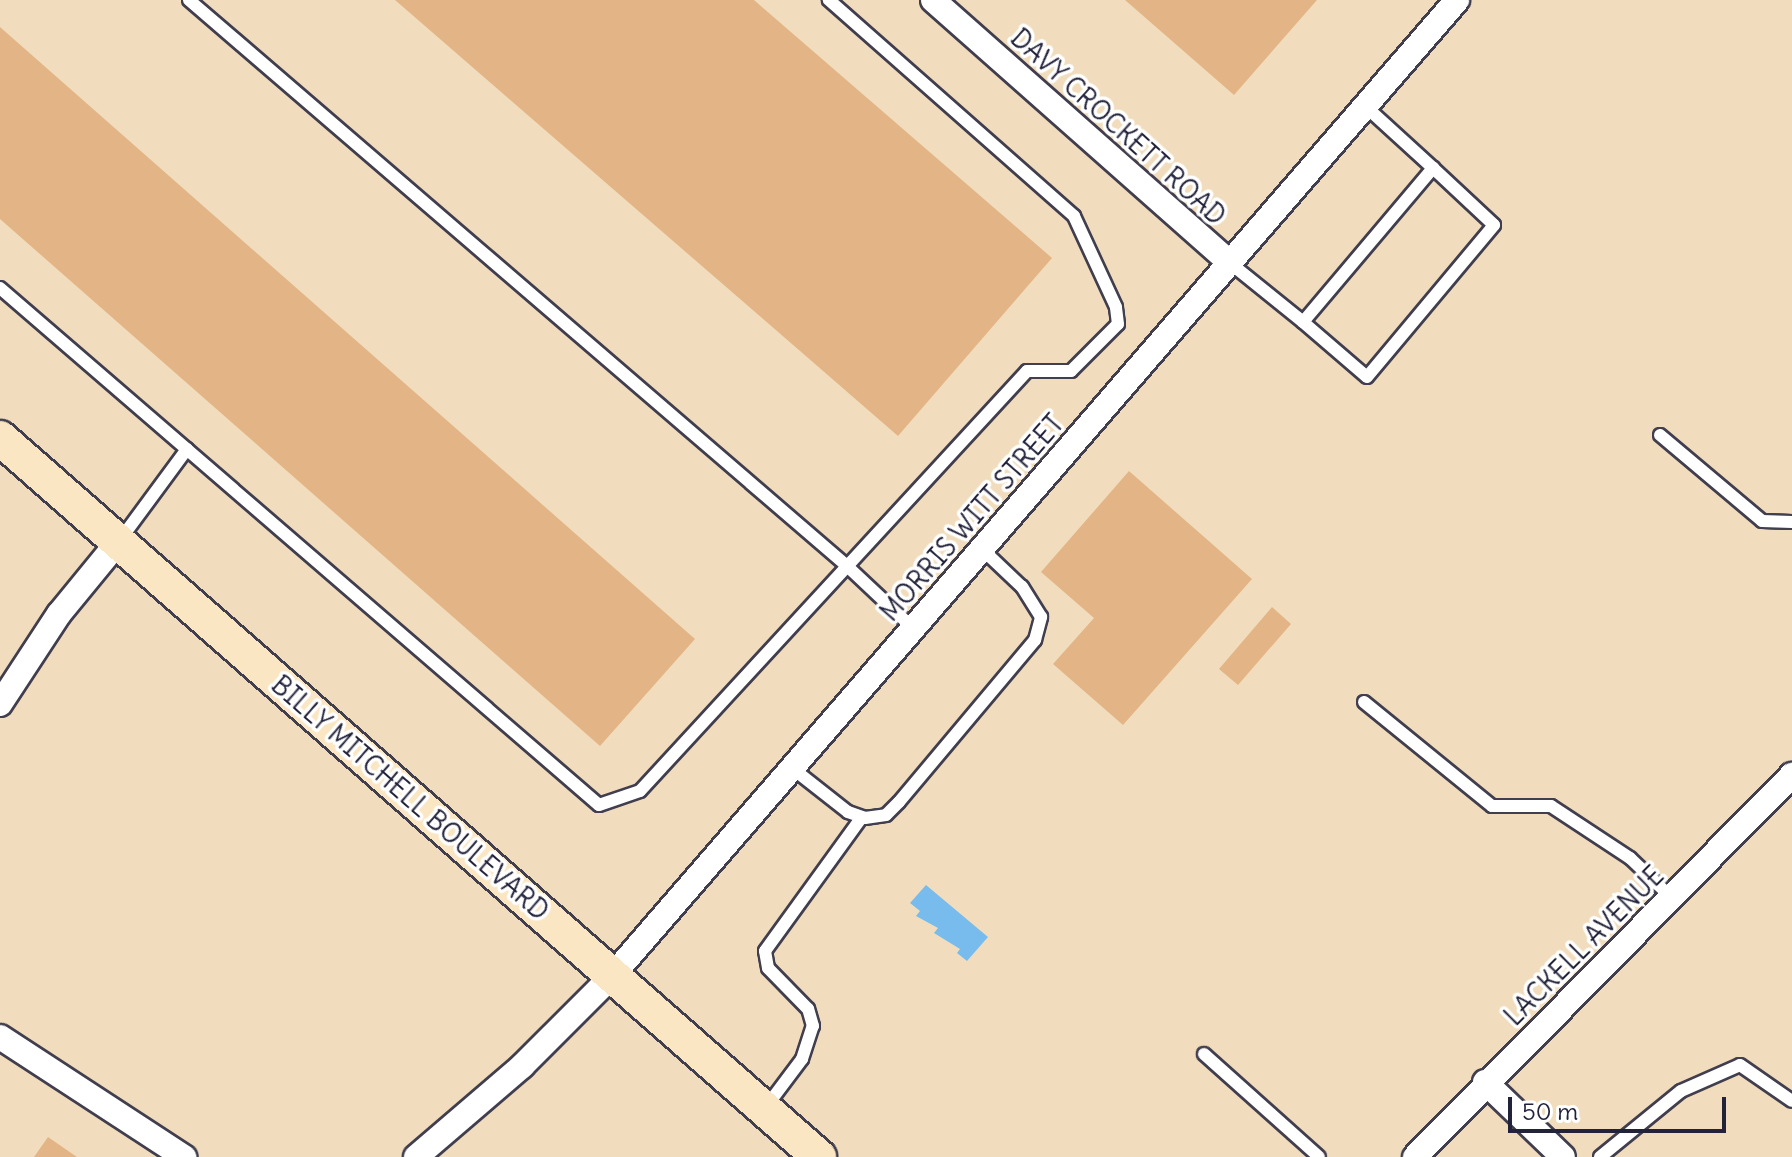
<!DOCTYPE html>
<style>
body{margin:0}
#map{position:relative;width:1792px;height:1157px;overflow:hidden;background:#f1ddbd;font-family:Delius,sans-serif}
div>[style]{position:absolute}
.water>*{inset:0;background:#77bced}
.building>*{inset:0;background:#e3b586}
.roads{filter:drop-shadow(2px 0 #413e4e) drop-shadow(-2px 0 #413e4e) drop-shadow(0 2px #413e4e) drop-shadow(0 -2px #413e4e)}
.lane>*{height:12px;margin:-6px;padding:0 6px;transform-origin:6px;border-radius:6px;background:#fff}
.street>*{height:24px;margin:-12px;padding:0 12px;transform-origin:12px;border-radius:12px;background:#fff}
.secondary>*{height:34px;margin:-17px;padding:0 17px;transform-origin:17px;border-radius:17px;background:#fbe6c4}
span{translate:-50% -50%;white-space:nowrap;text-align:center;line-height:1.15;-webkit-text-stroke:7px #fff;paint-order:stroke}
.street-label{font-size:26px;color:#22223b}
.scale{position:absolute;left:1508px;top:1097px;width:218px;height:36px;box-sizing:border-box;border:4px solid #22223b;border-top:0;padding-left:10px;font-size:24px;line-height:28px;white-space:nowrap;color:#22223b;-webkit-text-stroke:6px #fff;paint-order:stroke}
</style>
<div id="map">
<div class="water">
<div style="clip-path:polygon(926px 885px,988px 937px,967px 961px,957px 953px,960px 949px,934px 933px,938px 928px,916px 916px,920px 911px,910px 903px)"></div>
</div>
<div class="building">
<div style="clip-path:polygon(395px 0,754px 0,1052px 258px,898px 436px)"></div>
<div style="clip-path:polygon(1125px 0,1317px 0,1234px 95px)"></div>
<div style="clip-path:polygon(0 27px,695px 639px,600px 746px,0 219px)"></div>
<div style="clip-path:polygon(1129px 471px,1252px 579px,1123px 725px,1053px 664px,1094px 618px,1041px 572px)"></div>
<div style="clip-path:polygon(1272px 607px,1291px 624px,1238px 685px,1219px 669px)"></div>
<div style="clip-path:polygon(48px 1137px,77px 1157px,34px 1157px)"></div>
</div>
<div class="roads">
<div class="lane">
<div style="left:189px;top:0;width:868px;rotate:40.7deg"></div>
<div style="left:847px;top:566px;width:91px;rotate:43.2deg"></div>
<div style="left:1230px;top:263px;width:94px;rotate:38.9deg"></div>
<div style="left:1303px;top:322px;width:202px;rotate:-49.8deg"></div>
<div style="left:1433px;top:168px;width:92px;rotate:-137.6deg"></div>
<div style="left:0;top:288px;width:791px;rotate:40.8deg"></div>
<div style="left:599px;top:805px;width:43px;rotate:-18.9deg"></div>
<div style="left:640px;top:791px;width:571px;rotate:-47.34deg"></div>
<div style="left:1027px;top:371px;width:44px"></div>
<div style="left:1071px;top:371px;width:66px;rotate:-45deg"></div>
<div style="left:1118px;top:324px;width:17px;rotate:-97deg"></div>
<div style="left:1116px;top:307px;width:100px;rotate:-114.8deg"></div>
<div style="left:1074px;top:216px;width:327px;rotate:-138.6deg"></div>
<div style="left:1303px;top:322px;width:84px;rotate:40.7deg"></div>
<div style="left:1367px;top:377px;width:198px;rotate:-50.1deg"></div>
<div style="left:1494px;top:225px;width:83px;rotate:-136.9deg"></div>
<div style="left:1660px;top:435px;width:133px;rotate:40.1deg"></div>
<div style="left:1762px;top:521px;width:30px;rotate:2deg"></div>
<div style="left:120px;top:540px;width:113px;rotate:-53.6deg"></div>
<div style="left:1364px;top:702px;width:165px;rotate:39.1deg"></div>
<div style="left:1492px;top:806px;width:59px"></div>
<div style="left:1551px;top:806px;width:95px;rotate:33.4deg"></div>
<div style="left:1630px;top:858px;width:58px;rotate:43.6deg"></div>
<div style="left:792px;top:768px;width:71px;rotate:38.2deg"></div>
<div style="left:848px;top:812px;width:18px;rotate:19deg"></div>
<div style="left:865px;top:818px;width:21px;rotate:-8deg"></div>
<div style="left:886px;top:815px;width:18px;rotate:-45deg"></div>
<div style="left:899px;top:802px;width:212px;rotate:-50deg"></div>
<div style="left:1035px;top:640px;width:24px;rotate:-75deg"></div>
<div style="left:1041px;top:617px;width:36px;rotate:-122deg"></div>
<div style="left:1022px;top:587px;width:55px;rotate:-136.5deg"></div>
<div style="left:1204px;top:1054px;width:154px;rotate:41.8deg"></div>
<div style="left:766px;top:1107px;width:60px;rotate:-53.1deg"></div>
<div style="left:802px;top:1059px;width:35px;rotate:-72deg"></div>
<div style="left:813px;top:1026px;width:18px;rotate:-106deg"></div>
<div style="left:808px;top:1009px;width:57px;rotate:-134.3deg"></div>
<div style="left:768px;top:968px;width:17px;rotate:-100deg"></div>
<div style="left:765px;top:951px;width:165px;rotate:-54.1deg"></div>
<div style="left:1600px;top:1157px;width:104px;rotate:-39.2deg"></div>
<div style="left:1681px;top:1091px;width:64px;rotate:-23.8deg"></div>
<div style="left:1740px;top:1065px;width:63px;rotate:34.7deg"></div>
</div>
<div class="street">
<div style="left:933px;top:0;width:397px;rotate:41.5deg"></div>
<div style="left:0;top:704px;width:108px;rotate:-56.8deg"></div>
<div style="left:59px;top:614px;width:93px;rotate:-50.7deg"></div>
<div style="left:0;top:1037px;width:220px;rotate:33.1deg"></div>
<div style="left:1485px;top:1082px;width:108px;rotate:43.9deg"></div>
<div style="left:416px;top:1157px;width:140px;rotate:-40.6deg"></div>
<div style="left:522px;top:1066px;width:127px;rotate:-45deg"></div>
<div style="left:612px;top:976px;width:1291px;rotate:-49.11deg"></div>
<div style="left:1415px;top:1157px;width:537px;rotate:-45.38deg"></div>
</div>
<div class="secondary">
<div style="left:0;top:438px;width:1090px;rotate:41.28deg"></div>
</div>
</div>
<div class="street-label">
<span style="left:1118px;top:127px;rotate:42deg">DAVY CROCKETT ROAD</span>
<span style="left:972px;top:518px;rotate:-49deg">MORRIS WITT STREET</span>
<span style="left:410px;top:798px;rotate:41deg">BILLY MITCHELL BOULEVARD</span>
<span style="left:1584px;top:946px;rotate:-45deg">LACKELL AVENUE</span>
</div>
<div class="scale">50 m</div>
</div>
